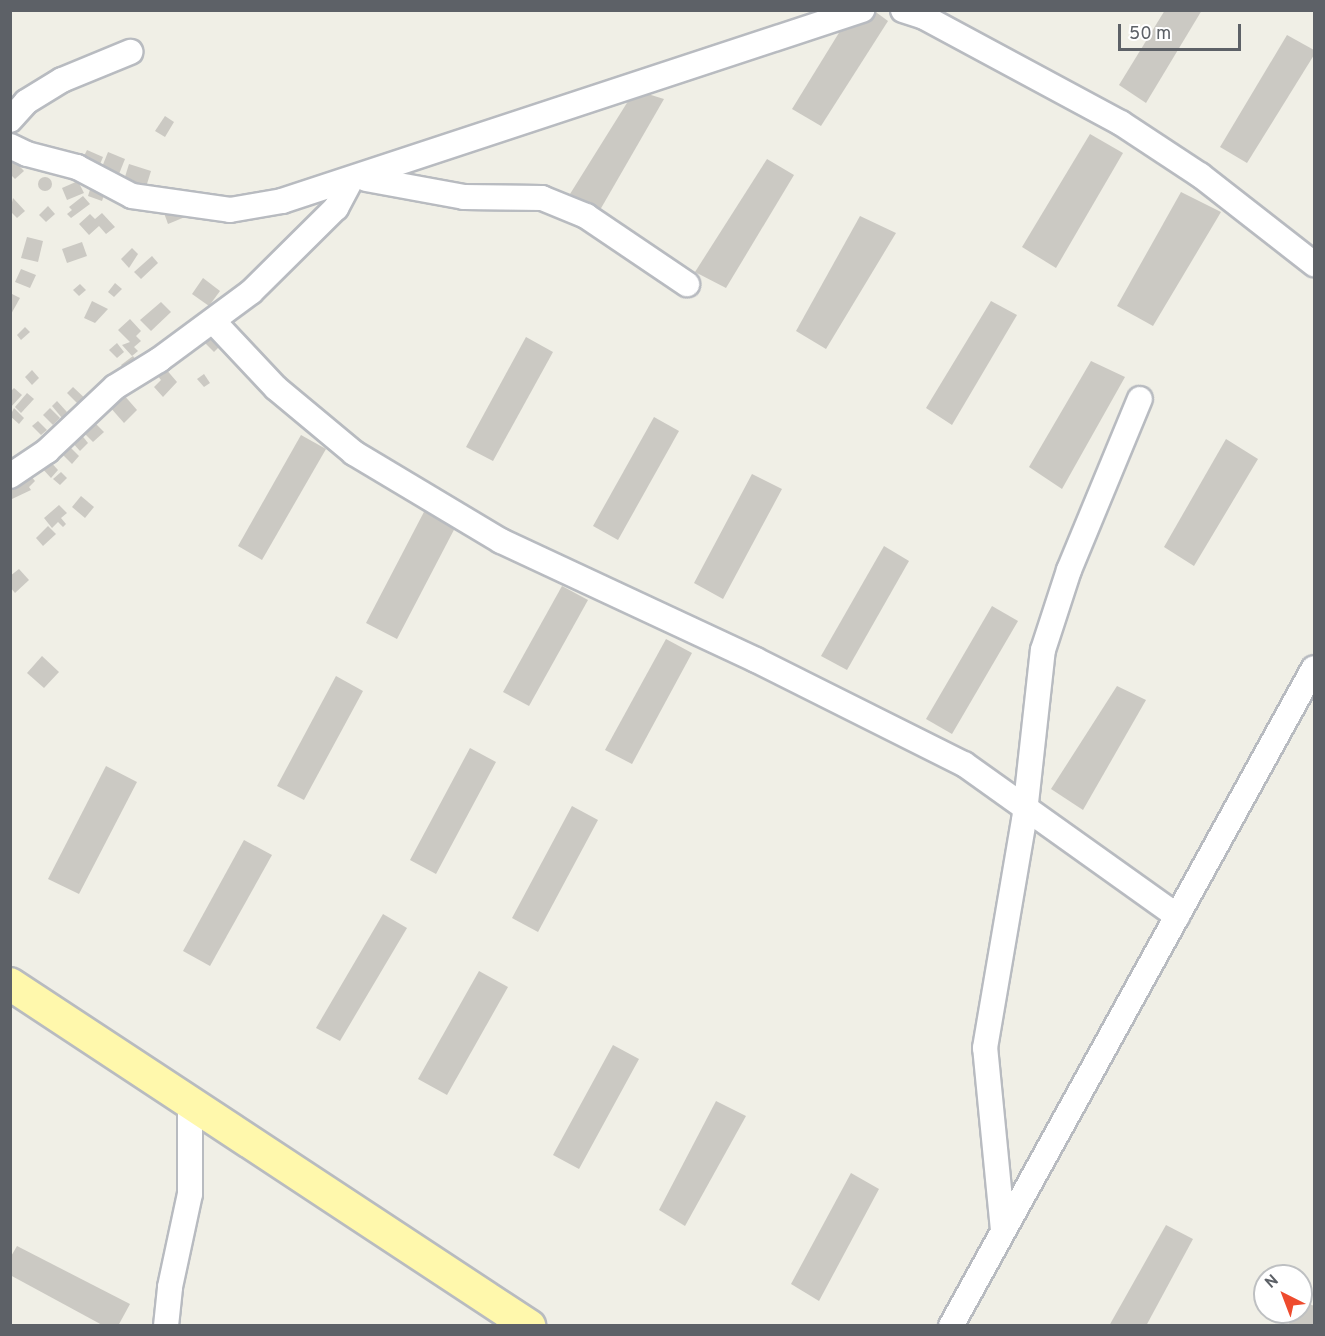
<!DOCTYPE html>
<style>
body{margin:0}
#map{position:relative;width:1325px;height:1336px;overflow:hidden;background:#f0efe6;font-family:Overpass,sans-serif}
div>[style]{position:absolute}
.building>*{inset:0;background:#cbc9c3}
.round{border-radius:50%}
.roads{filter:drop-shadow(2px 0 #b8bbc0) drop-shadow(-2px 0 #b8bbc0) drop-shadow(0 2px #b8bbc0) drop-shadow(0 -2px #b8bbc0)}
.minor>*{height:24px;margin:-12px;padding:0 12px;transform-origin:12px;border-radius:12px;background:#fff}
.major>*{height:32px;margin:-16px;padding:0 16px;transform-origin:16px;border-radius:16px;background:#fff8ac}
span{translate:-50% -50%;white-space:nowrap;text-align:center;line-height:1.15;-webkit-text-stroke:4.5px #fff;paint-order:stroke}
.frame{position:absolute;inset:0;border:12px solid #5d6167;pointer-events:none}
.north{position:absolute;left:1253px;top:1264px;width:60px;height:60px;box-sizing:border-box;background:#fff;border:2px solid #bec0c2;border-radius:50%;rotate:318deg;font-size:16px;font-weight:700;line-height:24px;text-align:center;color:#5d6167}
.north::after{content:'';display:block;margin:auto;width:21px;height:27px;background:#ee4b2e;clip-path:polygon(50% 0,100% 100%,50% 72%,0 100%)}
.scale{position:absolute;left:1118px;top:24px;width:123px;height:27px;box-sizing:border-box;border:3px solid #5d6167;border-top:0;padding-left:8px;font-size:18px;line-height:21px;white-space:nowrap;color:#5d6167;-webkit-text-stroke:4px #fff;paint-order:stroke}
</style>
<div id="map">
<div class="building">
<div style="clip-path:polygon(853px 10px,873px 10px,888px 21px,821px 126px,792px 109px)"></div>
<div style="clip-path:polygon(1165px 10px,1202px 10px,1146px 103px,1119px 85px)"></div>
<div style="clip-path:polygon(1287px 35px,1314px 50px,1314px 55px,1247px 163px,1220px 147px)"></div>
<div style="clip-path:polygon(635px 90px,664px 99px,600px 210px,570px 194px)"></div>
<div style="clip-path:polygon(165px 116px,174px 122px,165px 137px,155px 131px)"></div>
<div style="clip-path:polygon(1090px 134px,1123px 153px,1056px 268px,1022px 247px)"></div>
<div style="clip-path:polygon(87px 150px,103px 157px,98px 169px,81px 162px)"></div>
<div style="clip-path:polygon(108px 152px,125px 159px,119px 174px,102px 167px)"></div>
<div style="clip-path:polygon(10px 156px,24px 171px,15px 179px,10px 174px)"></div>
<div style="clip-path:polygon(767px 159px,794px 175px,726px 288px,695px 272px)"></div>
<div style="clip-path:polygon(129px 164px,151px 171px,146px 187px,124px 180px)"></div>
<div class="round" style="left:38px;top:177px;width:14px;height:14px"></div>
<div style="clip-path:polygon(78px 181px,84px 193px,67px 200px,62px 188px)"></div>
<div style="clip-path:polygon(92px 183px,107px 187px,102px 201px,88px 196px)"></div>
<div style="clip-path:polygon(1181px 192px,1221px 212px,1153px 326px,1117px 306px)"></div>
<div style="clip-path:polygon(83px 196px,90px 204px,71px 218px,67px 214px,72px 210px,69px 207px)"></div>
<div style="clip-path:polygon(13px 198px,25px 211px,17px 218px,10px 211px)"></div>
<div style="clip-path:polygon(48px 206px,55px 214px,46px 222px,39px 215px)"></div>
<div style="clip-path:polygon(181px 207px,185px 217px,168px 224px,164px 213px)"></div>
<div style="clip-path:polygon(102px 213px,115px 227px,106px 234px,99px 226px,89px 235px,79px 224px,90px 214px,95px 219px)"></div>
<div style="clip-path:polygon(860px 216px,896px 233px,826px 349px,796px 331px)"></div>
<div style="clip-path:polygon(27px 237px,43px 241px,38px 262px,21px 258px)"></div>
<div style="clip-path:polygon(82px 242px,87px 256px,67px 263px,62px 249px)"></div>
<div style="clip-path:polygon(132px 248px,138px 254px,129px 268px,121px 259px)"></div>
<div style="clip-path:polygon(152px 256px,158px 263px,141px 279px,134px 272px)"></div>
<div style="clip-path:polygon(21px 269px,36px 275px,30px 288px,15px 282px)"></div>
<div style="clip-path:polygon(203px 278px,220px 291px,209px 306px,192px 294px)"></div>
<div style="clip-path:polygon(115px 283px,122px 289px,114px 297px,108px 292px)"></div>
<div style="clip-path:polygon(80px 284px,86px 290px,79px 296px,73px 290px)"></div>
<div style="clip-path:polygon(10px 293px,20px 298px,10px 316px)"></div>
<div style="clip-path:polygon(92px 301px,108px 309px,95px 323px,84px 318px)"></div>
<div style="clip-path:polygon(991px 301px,1017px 315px,952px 425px,926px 408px)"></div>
<div style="clip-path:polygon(161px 302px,171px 312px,151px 331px,140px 320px)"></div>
<div style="clip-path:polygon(130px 319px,141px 331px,136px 336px,141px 341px,134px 347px,138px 351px,132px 356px,122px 345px,130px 342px,118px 330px)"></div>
<div style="clip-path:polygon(25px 327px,30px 332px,21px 340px,17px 335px)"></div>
<div style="clip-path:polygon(213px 335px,222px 344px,214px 352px,205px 343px)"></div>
<div style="clip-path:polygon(526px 337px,553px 352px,493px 461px,466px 447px)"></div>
<div style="clip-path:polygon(117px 343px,124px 352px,117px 358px,109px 350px)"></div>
<div style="clip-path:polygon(133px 356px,140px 365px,129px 375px,121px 365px)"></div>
<div style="clip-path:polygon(1091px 361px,1125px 377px,1062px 489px,1029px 467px)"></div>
<div style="clip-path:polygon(165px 368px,177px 382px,163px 397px,154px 387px,161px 380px,157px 375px)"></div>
<div style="clip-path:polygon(32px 370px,39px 378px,32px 385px,25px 377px)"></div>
<div style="clip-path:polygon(204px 374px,210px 383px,204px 387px,197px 379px)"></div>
<div style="clip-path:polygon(73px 387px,90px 403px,84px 410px,67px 393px)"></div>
<div style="clip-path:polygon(14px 388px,22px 395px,10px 408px,10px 392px)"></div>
<div style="clip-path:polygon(27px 393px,34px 399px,21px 413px,15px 407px)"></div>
<div style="clip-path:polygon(123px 394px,137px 410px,124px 423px,109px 406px)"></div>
<div style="clip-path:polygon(57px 401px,67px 412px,62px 418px,52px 406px)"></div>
<div style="clip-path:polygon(14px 408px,24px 418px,19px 424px,10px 416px)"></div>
<div style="clip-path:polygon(50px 408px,60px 418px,53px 425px,43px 415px)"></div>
<div style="clip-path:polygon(654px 417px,679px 431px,618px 540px,593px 526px)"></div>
<div style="clip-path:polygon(38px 421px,47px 430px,41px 435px,32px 426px)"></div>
<div style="clip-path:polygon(94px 422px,104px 432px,93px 442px,83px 432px)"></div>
<div style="clip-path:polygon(80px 433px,88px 443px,80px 451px,71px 441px)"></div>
<div style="clip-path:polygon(301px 435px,326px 449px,262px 560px,238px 546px)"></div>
<div style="clip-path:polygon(1226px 439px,1258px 459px,1194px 566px,1164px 547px)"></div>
<div style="clip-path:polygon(66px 443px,79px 456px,72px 464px,58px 450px)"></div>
<div style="clip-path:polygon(48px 459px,58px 470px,51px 478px,40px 466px)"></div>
<div style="clip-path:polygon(61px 472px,67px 478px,60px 485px,53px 479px)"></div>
<div style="clip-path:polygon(29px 474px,35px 481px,29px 487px,31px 490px,12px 499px,10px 488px)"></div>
<div style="clip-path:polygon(752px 474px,782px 489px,723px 599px,694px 583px)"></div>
<div style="clip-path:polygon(81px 496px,94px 507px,85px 518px,72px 507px)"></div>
<div style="clip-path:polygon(59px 505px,67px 513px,61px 518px,66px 524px,63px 527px,58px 522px,52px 528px,44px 518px)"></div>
<div style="clip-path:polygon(426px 508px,457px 524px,397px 639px,366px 623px)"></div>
<div style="clip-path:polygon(48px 526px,56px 534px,43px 546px,36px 538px)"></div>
<div style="clip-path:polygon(884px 546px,909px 561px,847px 670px,821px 656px)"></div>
<div style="clip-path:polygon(19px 569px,29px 580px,15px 593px,10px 587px,10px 576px)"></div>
<div style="clip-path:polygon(562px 586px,588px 600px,529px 706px,503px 692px)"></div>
<div style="clip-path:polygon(992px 606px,1018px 621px,952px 734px,926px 719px)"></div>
<div style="clip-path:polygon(666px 639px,692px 653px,632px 764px,605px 750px)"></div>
<div style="clip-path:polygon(42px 656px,59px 672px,44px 688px,27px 673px)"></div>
<div style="clip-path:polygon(336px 676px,363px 691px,304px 800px,277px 786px)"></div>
<div style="clip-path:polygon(1117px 686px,1146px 700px,1083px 810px,1051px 789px)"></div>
<div style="clip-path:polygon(470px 748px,496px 762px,436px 874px,410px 860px)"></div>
<div style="clip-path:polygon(106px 766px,137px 782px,79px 894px,48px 879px)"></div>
<div style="clip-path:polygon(572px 806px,598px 820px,538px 932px,512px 918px)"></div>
<div style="clip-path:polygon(244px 840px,272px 855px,210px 966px,183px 951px)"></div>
<div style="clip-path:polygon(383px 914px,407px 928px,340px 1041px,316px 1028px)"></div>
<div style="clip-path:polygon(479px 971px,508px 987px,447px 1095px,418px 1079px)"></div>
<div style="clip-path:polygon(613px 1045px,639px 1059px,579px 1169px,553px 1155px)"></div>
<div style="clip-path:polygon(716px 1101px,746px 1116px,685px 1226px,659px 1210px)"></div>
<div style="clip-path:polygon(851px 1173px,879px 1189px,819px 1301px,791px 1284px)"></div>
<div style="clip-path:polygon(1166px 1225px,1193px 1239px,1146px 1326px,1109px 1326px)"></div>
<div style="clip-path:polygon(17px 1246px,130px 1304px,118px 1326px,104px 1326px,10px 1275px,10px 1258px)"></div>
<div style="clip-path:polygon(1302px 1300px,1314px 1306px,1314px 1326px,1288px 1326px,1295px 1312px,1301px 1312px)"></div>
</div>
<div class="roads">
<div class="minor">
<div style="left:903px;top:10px;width:22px;rotate:18deg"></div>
<div style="left:924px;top:17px;width:224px;rotate:28.3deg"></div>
<div style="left:1121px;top:123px;width:95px;rotate:33.4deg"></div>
<div style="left:1200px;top:175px;width:145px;rotate:38deg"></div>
<div style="left:10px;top:120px;width:24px;rotate:-48deg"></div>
<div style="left:26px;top:102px;width:42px;rotate:-31.4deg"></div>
<div style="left:62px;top:80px;width:74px;rotate:-22.4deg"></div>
<div style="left:10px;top:146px;width:19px;rotate:25deg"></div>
<div style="left:27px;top:154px;width:52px;rotate:14.6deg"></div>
<div style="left:77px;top:167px;width:62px;rotate:27.8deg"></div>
<div style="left:132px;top:196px;width:99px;rotate:8.1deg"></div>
<div style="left:230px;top:210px;width:53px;rotate:-9.8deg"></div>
<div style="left:282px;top:201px;width:611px;rotate:-18.23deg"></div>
<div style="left:366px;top:179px;width:100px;rotate:10.4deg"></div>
<div style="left:464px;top:197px;width:78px;rotate:0.7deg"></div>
<div style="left:542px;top:198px;width:48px;rotate:22.2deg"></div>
<div style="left:586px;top:216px;width:122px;rotate:34deg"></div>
<div style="left:213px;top:321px;width:92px;rotate:46.8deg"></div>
<div style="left:276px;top:388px;width:102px;rotate:39.8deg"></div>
<div style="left:354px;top:453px;width:171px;rotate:30.9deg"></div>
<div style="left:501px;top:541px;width:281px;rotate:25deg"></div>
<div style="left:756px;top:660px;width:233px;rotate:26.6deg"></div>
<div style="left:964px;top:764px;width:262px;rotate:35.5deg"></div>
<div style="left:10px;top:476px;width:45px;rotate:-34deg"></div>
<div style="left:47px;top:451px;width:93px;rotate:-43.3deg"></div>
<div style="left:115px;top:387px;width:52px;rotate:-31.5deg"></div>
<div style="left:159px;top:360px;width:114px;rotate:-36.5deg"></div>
<div style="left:251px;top:292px;width:120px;rotate:-44.7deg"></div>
<div style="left:336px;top:208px;width:30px;rotate:-62deg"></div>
<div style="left:1003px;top:1230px;width:183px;rotate:-95.6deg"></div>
<div style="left:985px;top:1048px;width:230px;rotate:-80.3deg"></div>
<div style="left:1024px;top:821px;width:172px;rotate:-83.7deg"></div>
<div style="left:1043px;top:650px;width:84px;rotate:-72deg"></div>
<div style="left:1069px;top:570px;width:185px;rotate:-67.5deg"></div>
<div style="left:166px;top:1326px;width:39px;rotate:-84deg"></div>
<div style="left:170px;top:1287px;width:95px;rotate:-77.9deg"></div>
<div style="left:190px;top:1194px;width:90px;rotate:-90deg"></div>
<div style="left:951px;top:1326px;width:751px;rotate:-61.12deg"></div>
</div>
<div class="major">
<div style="left:10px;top:984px;width:622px;rotate:33.38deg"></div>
</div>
</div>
<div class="frame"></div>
<div class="north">N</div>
<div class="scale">50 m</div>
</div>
